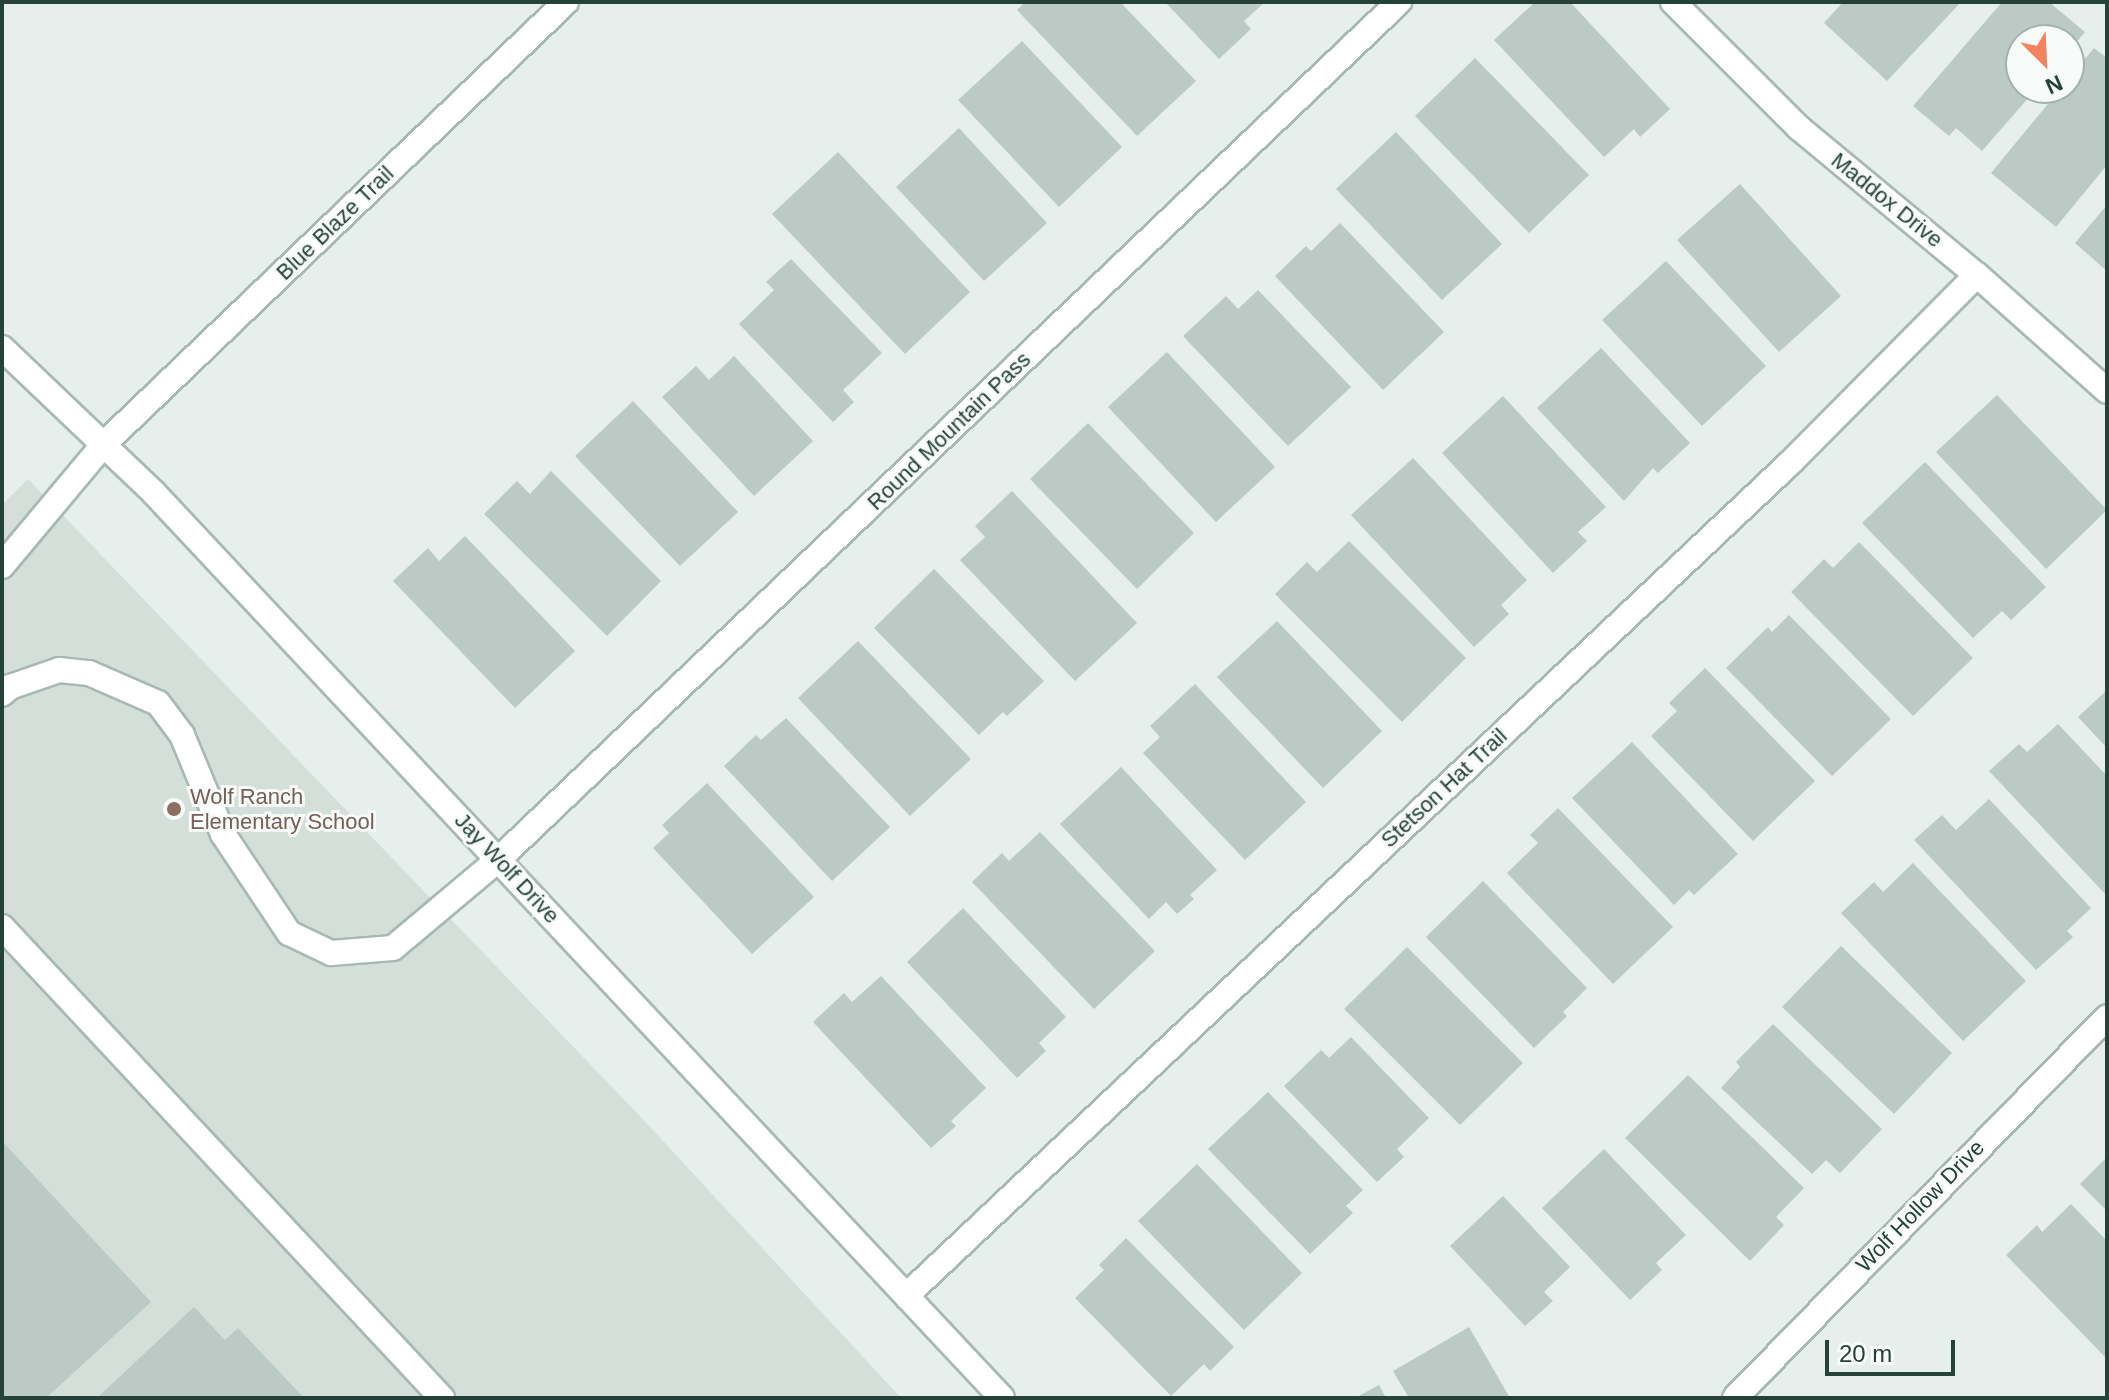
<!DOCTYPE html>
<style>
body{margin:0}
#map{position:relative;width:2109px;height:1400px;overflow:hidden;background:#e6efeb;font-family:Arial,sans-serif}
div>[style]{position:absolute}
.built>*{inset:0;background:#d4dfda}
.building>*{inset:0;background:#bbcac4}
.roads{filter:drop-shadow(2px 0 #a8b8b2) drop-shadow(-2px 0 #a8b8b2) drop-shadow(0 2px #a8b8b2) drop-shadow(0 -2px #a8b8b2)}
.service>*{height:24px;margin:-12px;padding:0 12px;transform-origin:12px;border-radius:12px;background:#fff}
.minor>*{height:24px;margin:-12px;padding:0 12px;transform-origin:12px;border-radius:12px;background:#fff}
.dots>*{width:22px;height:22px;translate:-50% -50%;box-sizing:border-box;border:4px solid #f7fbf9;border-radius:50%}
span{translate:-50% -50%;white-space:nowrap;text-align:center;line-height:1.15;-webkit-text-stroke:6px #f7fbf9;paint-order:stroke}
.street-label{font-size:22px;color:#24423a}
.education-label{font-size:22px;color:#785e54}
.left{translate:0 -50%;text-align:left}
.frame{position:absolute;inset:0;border:4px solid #24423a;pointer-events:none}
.north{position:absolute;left:2005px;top:24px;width:80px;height:80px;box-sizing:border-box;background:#f7fbf9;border:2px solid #a3b1ad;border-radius:50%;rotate:156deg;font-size:22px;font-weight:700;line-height:32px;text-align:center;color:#24423a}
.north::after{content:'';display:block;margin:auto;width:28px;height:36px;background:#f4845f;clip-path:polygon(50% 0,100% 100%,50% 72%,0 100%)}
.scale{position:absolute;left:1825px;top:1340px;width:130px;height:36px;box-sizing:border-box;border:4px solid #24423a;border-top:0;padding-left:10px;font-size:24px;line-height:28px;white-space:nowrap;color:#24423a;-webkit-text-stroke:6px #f7fbf9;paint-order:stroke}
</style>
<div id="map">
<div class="built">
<div style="clip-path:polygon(28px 479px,637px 1113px,901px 1398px,2px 1398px,2px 505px)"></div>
</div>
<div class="building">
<div style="clip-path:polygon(1025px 2px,1120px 2px,1196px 81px,1137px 136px,1017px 10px)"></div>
<div style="clip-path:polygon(1165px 2px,1265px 2px,1244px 21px,1251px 29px,1219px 59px)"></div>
<div style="clip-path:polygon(1535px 2px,1570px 2px,1670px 109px,1640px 137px,1634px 129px,1604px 157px,1494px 40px)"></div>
<div style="clip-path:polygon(1843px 2px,1961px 2px,1887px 81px,1824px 23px)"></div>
<div style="clip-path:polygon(2002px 2px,2049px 2px,2085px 32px,2069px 51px,2069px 40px,2021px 40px,2021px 88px,2037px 88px,1982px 151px,1956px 128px,1949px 136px,1913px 106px)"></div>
<div style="clip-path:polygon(1022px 41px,1122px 147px,1059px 207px,958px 100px)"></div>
<div style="clip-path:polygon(2094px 48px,2107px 58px,2107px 165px,2056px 227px,1991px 173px,2061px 88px,2069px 88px,2069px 78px)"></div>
<div style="clip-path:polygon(1475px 58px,1589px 175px,1529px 233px,1415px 116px)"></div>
<div style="clip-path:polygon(959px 128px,1047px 223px,984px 281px,896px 187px)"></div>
<div style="clip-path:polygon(1396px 132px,1502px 244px,1442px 300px,1336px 189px)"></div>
<div style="clip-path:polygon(838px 152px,970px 292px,905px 354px,772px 214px)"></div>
<div style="clip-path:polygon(1740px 184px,1841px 296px,1779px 352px,1677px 240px)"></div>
<div style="clip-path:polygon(2107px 205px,2107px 271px,2075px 243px)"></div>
<div style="clip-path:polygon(1340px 223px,1444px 332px,1383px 390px,1275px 276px,1306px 246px,1311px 251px)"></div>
<div style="clip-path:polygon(791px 259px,882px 353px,843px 390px,854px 402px,833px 422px,739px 324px,774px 290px,766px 282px)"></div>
<div style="clip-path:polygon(1666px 261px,1766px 366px,1702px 426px,1602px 320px)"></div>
<div style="clip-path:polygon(1258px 290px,1351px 387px,1288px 446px,1183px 336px,1226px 296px,1238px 309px)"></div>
<div style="clip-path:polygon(1601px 348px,1690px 443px,1658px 473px,1653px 468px,1624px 501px,1537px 408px)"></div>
<div style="clip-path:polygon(1167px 352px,1275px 467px,1216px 522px,1108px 407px)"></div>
<div style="clip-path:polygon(734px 356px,813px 441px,754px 496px,662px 397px,696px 366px,709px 380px)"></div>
<div style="clip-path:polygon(1997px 395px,2107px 510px,2046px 569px,1936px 452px)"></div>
<div style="clip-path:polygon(1503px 396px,1606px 507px,1578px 532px,1587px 541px,1553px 573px,1442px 453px)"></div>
<div style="clip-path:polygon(633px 401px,738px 512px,680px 566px,575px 456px)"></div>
<div style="clip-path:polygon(1088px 423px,1194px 533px,1137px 589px,1030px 479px)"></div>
<div style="clip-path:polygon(1413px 458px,1527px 580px,1501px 605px,1509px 614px,1474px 647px,1351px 515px)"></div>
<div style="clip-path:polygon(1925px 462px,2046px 587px,2011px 620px,2002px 611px,1973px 638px,1862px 523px)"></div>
<div style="clip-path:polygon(551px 471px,661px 581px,607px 636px,484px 514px,517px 481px,530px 494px)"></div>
<div style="clip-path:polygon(1012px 491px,1137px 623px,1075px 681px,960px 560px,985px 537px,975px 526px)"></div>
<div style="clip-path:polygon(465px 536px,575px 651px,515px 708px,393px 581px,428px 548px,439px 561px)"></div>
<div style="clip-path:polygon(1349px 541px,1466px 658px,1402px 722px,1275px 594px,1307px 562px,1317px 572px)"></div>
<div style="clip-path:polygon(1859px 542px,1973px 658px,1913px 716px,1791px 592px,1824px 559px,1833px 568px)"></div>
<div style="clip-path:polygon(934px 569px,1044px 681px,1007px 716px,1003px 712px,979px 735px,874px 628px)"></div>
<div style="clip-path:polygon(1789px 615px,1891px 719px,1832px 776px,1726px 668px,1768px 627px,1772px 632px)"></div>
<div style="clip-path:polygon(1277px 621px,1382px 731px,1323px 788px,1217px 677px)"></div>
<div style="clip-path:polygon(858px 641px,971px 759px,910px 816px,798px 698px)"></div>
<div style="clip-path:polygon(1705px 668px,1815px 781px,1753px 841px,1651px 736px,1677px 711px,1669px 703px)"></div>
<div style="clip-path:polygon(1195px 684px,1306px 802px,1245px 860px,1143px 753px,1160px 737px,1150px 726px)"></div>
<div style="clip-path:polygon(2107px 690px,2107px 748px,2078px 717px)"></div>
<div style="clip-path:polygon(786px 718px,890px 827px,832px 881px,724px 766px,756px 735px,761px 740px)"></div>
<div style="clip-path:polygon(2058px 724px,2107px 776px,2107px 896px,1989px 771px,2019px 744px,2027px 752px)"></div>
<div style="clip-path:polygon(1632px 742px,1738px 854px,1694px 895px,1689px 890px,1674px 905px,1572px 798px)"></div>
<div style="clip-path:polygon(1121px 767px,1217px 870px,1190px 895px,1194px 899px,1177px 914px,1166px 902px,1149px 919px,1060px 824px)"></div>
<div style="clip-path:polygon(707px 783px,814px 897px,752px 954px,653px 848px,669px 833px,662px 825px)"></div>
<div style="clip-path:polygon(1989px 799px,2091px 908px,2067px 931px,2073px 937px,2036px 970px,1914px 840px,1942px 815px,1956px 830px)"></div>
<div style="clip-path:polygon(1558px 808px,1673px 927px,1613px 984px,1507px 873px,1538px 843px,1530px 835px)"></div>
<div style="clip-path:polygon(1040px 832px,1155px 951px,1094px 1009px,972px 882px,1002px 853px,1009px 861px)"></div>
<div style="clip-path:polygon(1913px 863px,2026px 981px,1963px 1041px,1841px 913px,1874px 882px,1883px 892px)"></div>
<div style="clip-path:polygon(1483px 881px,1587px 988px,1563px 1012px,1567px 1016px,1534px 1048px,1426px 937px)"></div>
<div style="clip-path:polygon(963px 908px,1066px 1017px,1039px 1043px,1046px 1051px,1017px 1078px,907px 962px)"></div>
<div style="clip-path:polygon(1841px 946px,1952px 1053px,1894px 1114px,1782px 1007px)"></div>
<div style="clip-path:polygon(1407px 947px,1523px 1063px,1460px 1125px,1344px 1009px)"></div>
<div style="clip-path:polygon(881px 976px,986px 1088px,951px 1121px,956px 1126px,931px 1148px,813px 1022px,844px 993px,852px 1002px)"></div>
<div style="clip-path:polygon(1773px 1024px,1882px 1129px,1840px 1173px,1826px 1160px,1812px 1174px,1721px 1088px,1740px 1067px,1736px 1062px)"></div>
<div style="clip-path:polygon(1351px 1037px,1429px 1118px,1397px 1149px,1404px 1157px,1377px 1182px,1284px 1086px,1321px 1050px,1329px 1058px)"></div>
<div style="clip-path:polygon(1688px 1075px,1804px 1188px,1776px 1217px,1784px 1225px,1750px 1261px,1625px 1138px)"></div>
<div style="clip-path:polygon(1268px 1092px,1363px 1190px,1346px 1206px,1353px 1213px,1310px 1254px,1208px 1149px)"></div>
<div style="clip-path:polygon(2px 1141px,151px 1302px,46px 1398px,2px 1398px)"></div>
<div style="clip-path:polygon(1604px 1149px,1686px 1235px,1656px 1263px,1662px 1270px,1630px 1300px,1542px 1208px)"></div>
<div style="clip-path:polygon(2107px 1157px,2107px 1211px,2080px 1184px)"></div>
<div style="clip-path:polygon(1197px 1164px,1302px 1273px,1244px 1330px,1138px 1221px)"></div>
<div style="clip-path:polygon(1503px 1196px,1570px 1267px,1544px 1292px,1553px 1301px,1525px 1326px,1450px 1246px)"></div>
<div style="clip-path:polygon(2071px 1204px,2107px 1241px,2107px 1359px,2006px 1255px,2037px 1225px,2042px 1232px)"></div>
<div style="clip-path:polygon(1126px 1238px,1234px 1347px,1210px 1371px,1204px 1364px,1171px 1396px,1075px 1298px,1104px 1270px,1099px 1265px)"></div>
<div style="clip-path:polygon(194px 1307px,225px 1340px,238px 1328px,304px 1398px,97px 1398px)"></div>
<div style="clip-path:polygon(1469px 1327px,1510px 1398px,1409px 1398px,1393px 1371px)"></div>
<div style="clip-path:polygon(1379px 1385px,1386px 1398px,1355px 1398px)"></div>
</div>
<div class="roads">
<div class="service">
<div style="left:2px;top:566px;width:159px;rotate:-50.1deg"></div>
<div style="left:2px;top:694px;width:11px;rotate:-41deg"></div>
<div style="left:10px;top:687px;width:52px;rotate:-19.1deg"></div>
<div style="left:59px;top:670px;width:30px;rotate:6deg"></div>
<div style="left:89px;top:673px;width:75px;rotate:23.5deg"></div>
<div style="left:158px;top:703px;width:40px;rotate:53deg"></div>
<div style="left:182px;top:735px;width:107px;rotate:67.5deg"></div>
<div style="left:223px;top:834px;width:119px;rotate:56.3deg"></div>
<div style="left:289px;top:933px;width:47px;rotate:25.5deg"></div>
<div style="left:331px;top:953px;width:62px;rotate:-4.6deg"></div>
<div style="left:393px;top:948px;width:138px;rotate:-40deg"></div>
<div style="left:2px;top:927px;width:645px;rotate:46.95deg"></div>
</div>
<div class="minor">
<div style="left:1673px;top:2px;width:178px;rotate:45deg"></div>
<div style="left:1799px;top:128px;width:231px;rotate:39.6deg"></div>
<div style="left:1977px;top:275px;width:174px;rotate:41.7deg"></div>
<div style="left:2px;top:348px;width:210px;rotate:43.6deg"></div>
<div style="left:154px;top:493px;width:1240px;rotate:46.86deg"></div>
<div style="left:104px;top:444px;width:639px;rotate:-43.73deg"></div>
<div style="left:499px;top:859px;width:1243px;rotate:-43.6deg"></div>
<div style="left:906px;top:1296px;width:1215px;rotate:-43.3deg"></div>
<div style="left:1790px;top:463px;width:265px;rotate:-45.2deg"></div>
<div style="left:1735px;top:1398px;width:532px;rotate:-45.68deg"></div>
</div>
</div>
<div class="dots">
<div style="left:174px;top:809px;background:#8d6e63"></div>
</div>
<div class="street-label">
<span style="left:1887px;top:200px;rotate:39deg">Maddox Drive</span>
<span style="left:335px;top:223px;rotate:-44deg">Blue Blaze Trail</span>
<span style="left:949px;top:431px;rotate:-44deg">Round Mountain Pass</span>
<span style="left:1444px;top:788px;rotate:-43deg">Stetson Hat Trail</span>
<span style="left:507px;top:868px;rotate:47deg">Jay Wolf Drive</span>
<span style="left:1920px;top:1206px;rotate:-46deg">Wolf Hollow Drive</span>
</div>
<div class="education-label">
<span class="left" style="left:190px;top:809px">Wolf Ranch<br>Elementary School</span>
</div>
<div class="frame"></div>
<div class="north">N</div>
<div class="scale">20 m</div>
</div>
